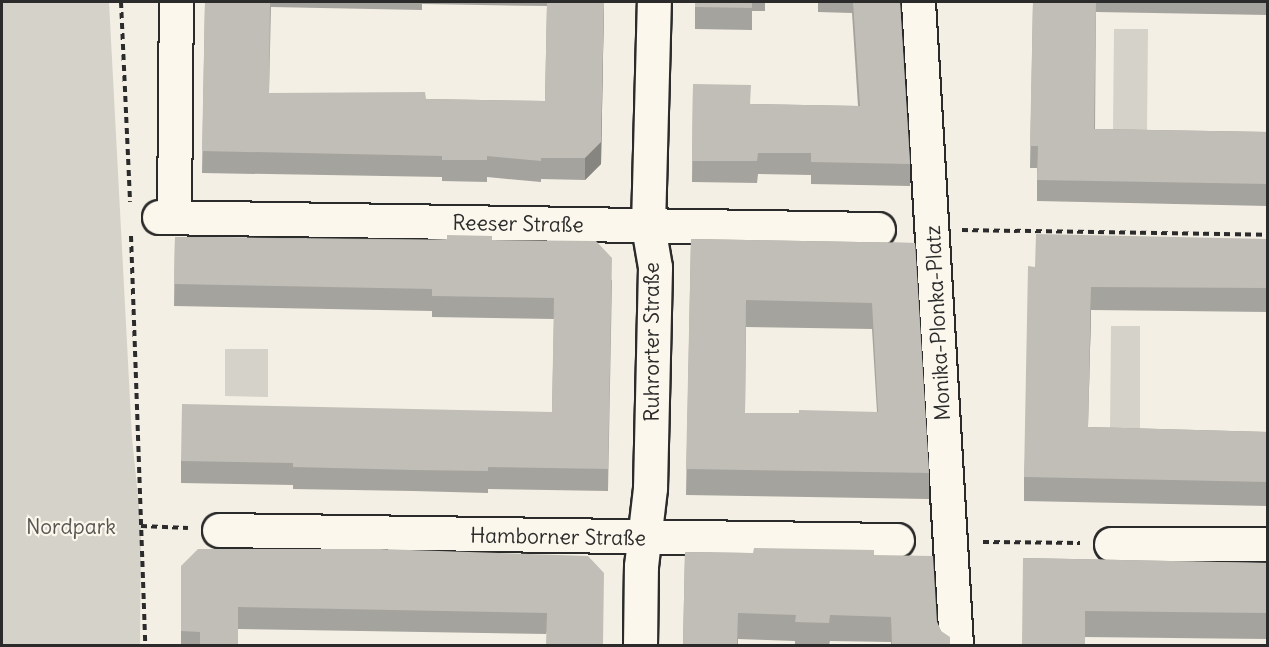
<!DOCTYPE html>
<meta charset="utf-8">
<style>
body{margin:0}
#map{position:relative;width:1269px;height:647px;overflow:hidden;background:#f3efe4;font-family:Delius,sans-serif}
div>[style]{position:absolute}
.green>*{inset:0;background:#d5d2c9}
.path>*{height:4px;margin-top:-2px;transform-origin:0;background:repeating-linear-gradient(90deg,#2b2b2b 0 6px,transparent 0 10.5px)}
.roads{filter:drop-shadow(2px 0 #2b2b2b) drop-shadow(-2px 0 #2b2b2b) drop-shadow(0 2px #2b2b2b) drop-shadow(0 -2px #2b2b2b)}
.minor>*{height:33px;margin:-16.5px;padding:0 16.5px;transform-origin:16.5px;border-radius:16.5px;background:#fbf7ec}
.tram>*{height:1.5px;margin:-0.75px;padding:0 0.75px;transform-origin:0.75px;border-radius:0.75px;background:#2b2b2b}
.wall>*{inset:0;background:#a5a39d}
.shaded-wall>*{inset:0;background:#86857f}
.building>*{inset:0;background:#c0beb6}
span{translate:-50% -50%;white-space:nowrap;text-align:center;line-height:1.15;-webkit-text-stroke:4.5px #fbf7ec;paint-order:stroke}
.street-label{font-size:21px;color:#2b2b2b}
.park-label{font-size:21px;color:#565552}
.frame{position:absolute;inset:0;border:3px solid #2b2b2b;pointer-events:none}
</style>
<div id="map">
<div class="green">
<div style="clip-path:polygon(2px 2px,109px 2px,132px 438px,141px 526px,140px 645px,2px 645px)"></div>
<div style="clip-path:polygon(1114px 29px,1148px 29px,1147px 131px,1113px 130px)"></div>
<div style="clip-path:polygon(1111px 326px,1140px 326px,1140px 433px,1110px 433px)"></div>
<div style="clip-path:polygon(225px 349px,268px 349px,268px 397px,225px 396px)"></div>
</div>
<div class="path">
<div style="left:121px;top:2px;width:200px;rotate:87.4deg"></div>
<div style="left:962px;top:230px;width:306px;rotate:0.9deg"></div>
<div style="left:131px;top:236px;width:410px;rotate:88deg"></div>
<div style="left:141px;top:526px;width:47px;rotate:2.4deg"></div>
<div style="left:983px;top:542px;width:97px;rotate:0.6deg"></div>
</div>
<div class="roads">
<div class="minor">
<div style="left:918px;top:2px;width:645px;rotate:86.62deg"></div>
<div style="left:159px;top:217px;width:719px;rotate:0.96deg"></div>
<div style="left:174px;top:217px;width:215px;rotate:-89.5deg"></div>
<div style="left:219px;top:530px;width:678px;rotate:0.85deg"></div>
<div style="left:1111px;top:544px;width:157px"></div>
<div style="left:640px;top:646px;width:80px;rotate:-89.3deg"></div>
<div style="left:641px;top:566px;width:79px;rotate:-83.4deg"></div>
<div style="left:650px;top:488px;width:221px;rotate:-88.7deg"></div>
<div style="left:655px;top:267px;width:42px;rotate:-99.7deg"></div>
<div style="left:648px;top:226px;width:224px;rotate:-88.5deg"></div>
</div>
</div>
<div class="tram">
<div style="left:2px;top:631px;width:15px;rotate:90deg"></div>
</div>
<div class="wall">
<div style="clip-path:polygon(evenodd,205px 2px,604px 2px,601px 164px,585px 180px,541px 179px,541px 182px,487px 177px,487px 182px,442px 181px,442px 177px,202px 173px,205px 2px,422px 4px,547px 6px,545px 101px,426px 99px,269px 93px,271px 7px,422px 10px,422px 4px)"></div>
<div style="clip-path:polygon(695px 2px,900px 2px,910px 164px,910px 186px,811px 184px,811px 175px,758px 174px,757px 183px,692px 182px,693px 84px,751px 104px,858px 106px,852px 13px,818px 12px,818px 3px,765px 2px,765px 11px,752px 11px,752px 30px,695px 29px)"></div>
<div style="clip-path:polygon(1033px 2px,1268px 2px,1268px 15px,1096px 12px,1095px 129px,1268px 132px,1268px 206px,1037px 201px,1037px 168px,1030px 168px)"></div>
<div style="clip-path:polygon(175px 237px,492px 240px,612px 280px,608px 491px,488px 489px,488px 493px,413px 491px,293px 489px,293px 485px,181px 483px,181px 461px,552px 412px,554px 319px,432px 317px,432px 311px,174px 306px)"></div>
<div style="clip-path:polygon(evenodd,691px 239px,915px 243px,929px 473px,929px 499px,686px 495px,691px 239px,746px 327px,872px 329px,877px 412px,799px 413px,745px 413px,746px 327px)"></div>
<div style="clip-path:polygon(1268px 239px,1268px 312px,1091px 310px,1088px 427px,1268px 432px,1268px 506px,1024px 501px,1024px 477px,1035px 267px)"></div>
<div style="clip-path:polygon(685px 552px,874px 555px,937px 622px,941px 631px,950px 645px,891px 645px,891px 642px,830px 641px,829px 645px,795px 645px,795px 641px,738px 639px,738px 645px,683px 645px)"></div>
<div style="clip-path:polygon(588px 556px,546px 634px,238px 629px,238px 645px,181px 645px,181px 566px)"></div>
<div style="clip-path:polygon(1023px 558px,1268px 563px,1268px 639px,1085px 637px)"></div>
</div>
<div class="shaded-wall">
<div style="clip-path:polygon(604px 2px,601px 164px,585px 180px,585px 158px)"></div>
<div style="clip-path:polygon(1091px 287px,1091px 310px,1088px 427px)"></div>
</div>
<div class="building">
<div style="clip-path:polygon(205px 2px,270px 2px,269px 93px,425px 92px,426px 99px,545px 101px,547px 2px,604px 2px,601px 142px,585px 158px,541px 158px,541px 161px,487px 156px,487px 160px,442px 160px,442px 156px,202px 151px)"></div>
<div style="clip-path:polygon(695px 2px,752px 2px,752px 8px,695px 7px)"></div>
<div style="clip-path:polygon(853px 2px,900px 2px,910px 164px,811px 162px,811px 153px,758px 153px,757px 161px,692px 161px,693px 84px,751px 85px,750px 104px,860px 106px)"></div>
<div style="clip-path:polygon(1033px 2px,1096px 2px,1094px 129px,1268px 132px,1268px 184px,1037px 180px,1038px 146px,1030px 146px)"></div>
<div style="clip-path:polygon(1036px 234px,1268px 239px,1268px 288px,1091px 287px,1088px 427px,1268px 432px,1268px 482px,1024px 477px,1028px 266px,1035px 267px)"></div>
<div style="clip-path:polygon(447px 235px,492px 236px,492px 240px,596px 241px,612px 258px,608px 469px,488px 467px,488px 471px,413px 470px,293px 467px,293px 463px,181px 461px,182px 404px,552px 412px,554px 298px,432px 296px,432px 289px,174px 284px,175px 237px,430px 240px,447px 239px)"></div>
<div style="clip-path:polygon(evenodd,691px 239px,915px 243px,929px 473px,686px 469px,691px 239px,746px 300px,872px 303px,878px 412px,799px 410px,799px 413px,745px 413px,746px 300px)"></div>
<div style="clip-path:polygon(754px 548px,874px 550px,874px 555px,933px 556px,937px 622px,941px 631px,950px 637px,950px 645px,892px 645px,891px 617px,830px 615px,829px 623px,795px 622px,796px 615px,738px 613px,737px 645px,683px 645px,685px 552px,753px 553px)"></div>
<div style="clip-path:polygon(198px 549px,380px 549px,588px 556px,604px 573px,603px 645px,546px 645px,547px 613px,238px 607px,238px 645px,200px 645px,200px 632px,181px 631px,181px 566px)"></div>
<div style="clip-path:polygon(1023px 558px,1268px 563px,1268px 613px,1085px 611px,1085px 645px,1022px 645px)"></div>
</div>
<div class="street-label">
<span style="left:518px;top:224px;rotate:1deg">Reeser Straße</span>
<span style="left:938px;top:323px;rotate:-93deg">Monika-Plonka-Platz</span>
<span style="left:652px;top:342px;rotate:-90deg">Ruhrorter Straße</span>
<span style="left:558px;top:537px;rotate:1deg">Hamborner Straße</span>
</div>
<div class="park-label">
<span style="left:71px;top:527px">Nordpark</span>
</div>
<div class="frame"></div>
</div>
